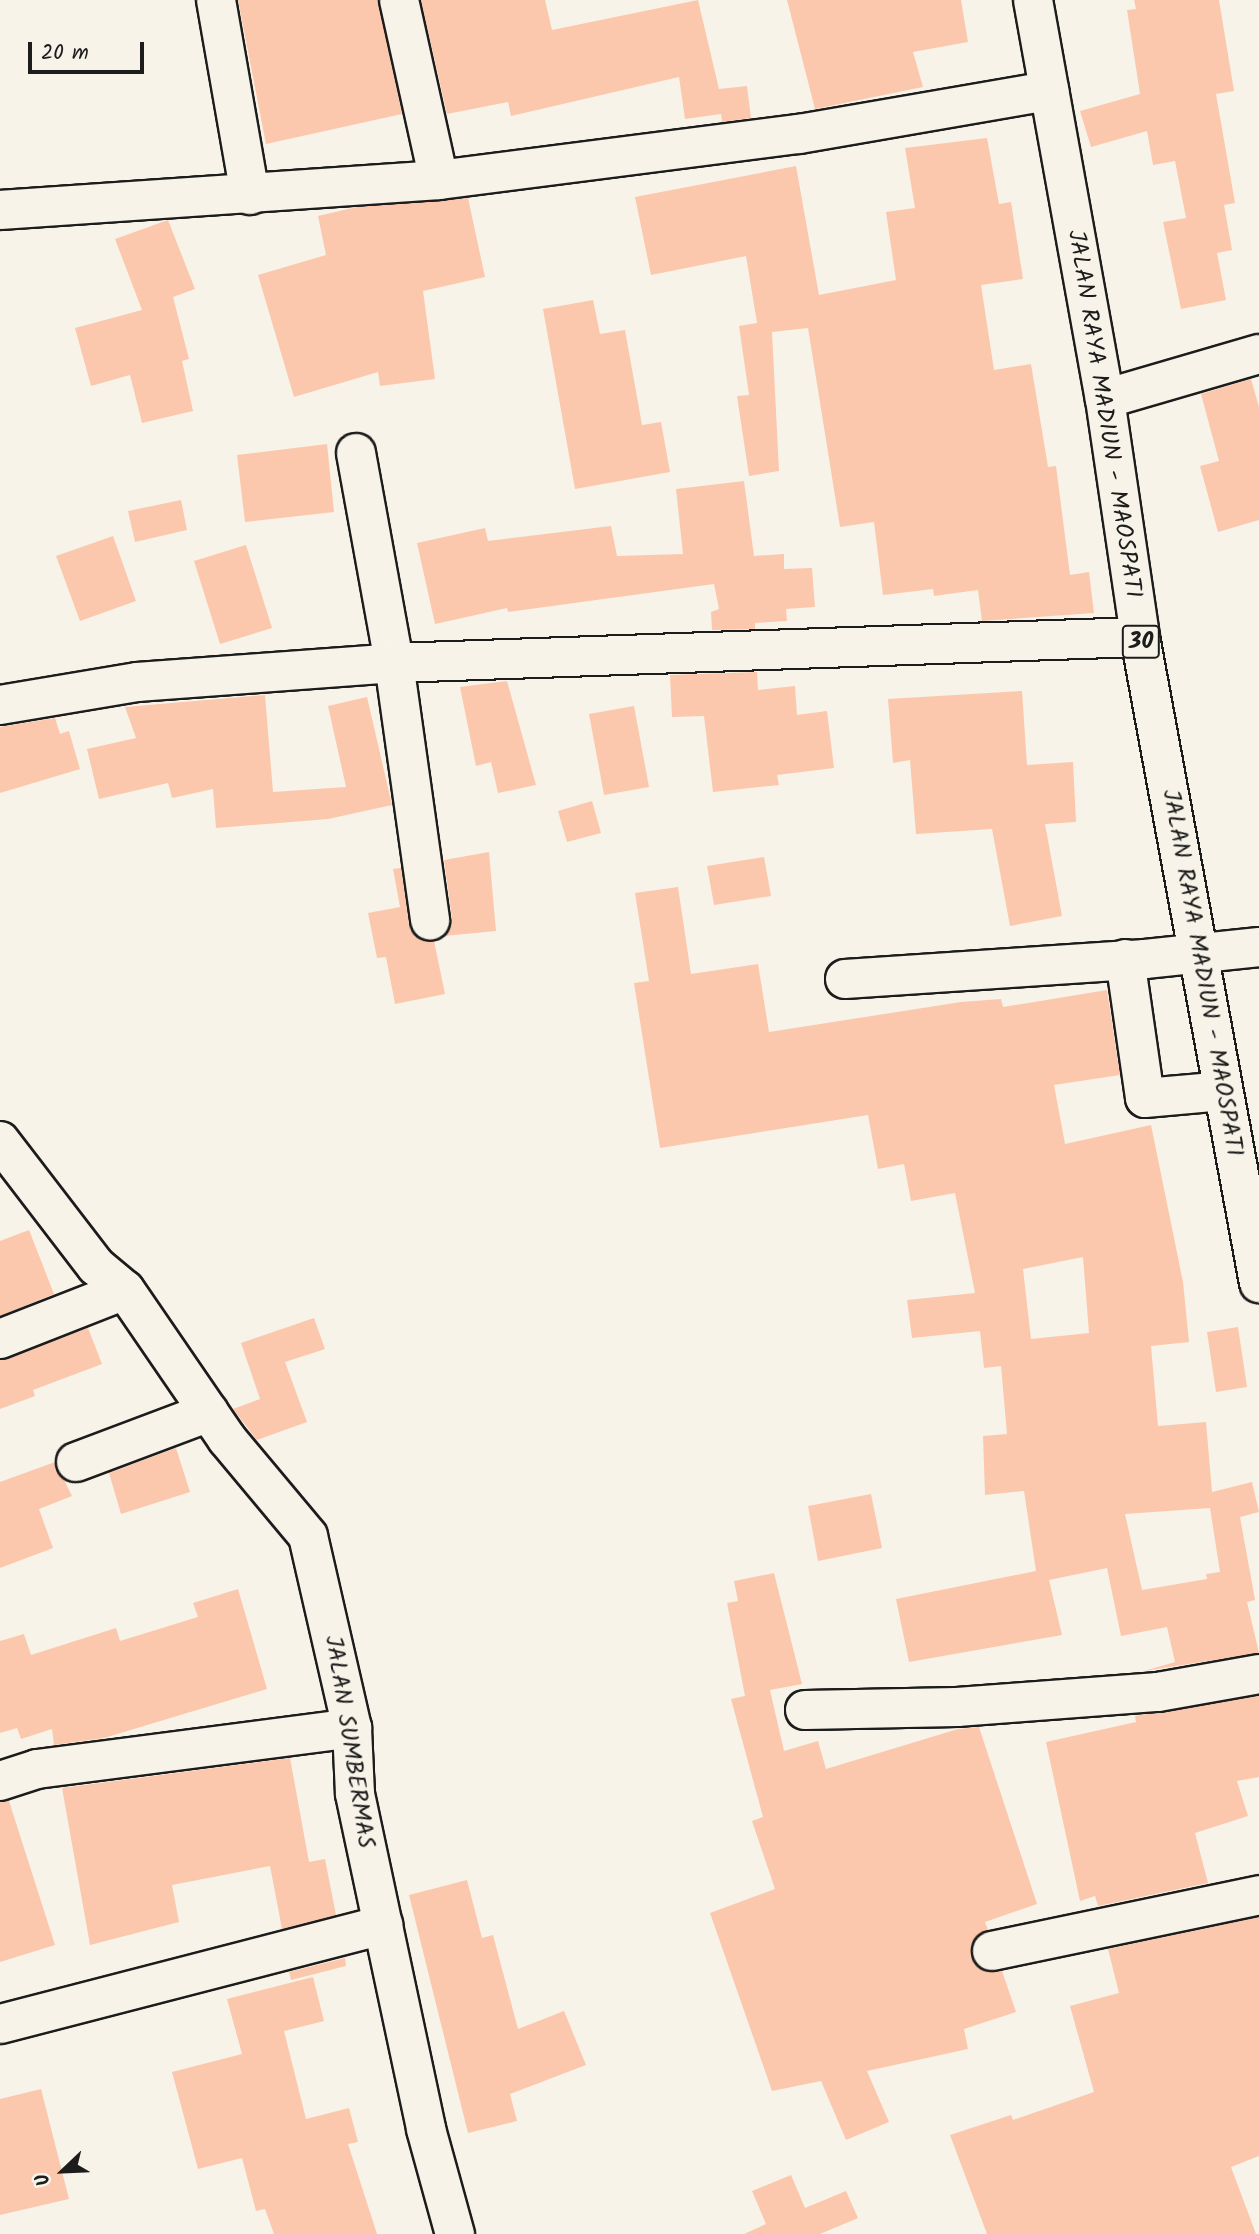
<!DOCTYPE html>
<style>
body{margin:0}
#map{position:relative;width:1259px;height:2234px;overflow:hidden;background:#f7f3e8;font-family:Kalam,sans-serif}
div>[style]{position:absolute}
.building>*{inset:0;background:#fcc8ad}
.roads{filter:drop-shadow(2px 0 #1c1c1c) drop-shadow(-2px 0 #1c1c1c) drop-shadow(0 2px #1c1c1c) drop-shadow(0 -2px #1c1c1c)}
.minor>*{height:38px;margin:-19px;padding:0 19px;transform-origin:19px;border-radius:19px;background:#f7f3e8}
.highway>*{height:38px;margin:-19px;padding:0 19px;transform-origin:19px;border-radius:19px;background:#f7f3e8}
span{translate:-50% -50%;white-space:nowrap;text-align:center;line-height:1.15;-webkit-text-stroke:6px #f7f3e8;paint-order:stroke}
.shield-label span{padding:2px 5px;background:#f7f3e8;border:2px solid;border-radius:5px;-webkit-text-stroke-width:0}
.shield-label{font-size:23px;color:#1c1c1c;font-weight:700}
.street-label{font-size:24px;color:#1c1c1c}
.north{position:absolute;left:28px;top:2136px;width:70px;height:70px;-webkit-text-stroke:5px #f7f3e8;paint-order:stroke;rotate:247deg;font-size:19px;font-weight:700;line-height:28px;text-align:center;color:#1c1c1c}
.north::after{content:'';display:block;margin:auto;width:24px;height:32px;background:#1c1c1c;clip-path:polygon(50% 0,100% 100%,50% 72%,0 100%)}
.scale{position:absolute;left:28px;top:42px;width:116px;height:32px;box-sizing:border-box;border:4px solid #1c1c1c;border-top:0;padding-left:9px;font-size:21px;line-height:24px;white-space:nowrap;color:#1c1c1c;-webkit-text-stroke:5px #f7f3e8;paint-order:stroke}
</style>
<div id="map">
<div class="building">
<div style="clip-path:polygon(238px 0,378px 0,402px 114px,266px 144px)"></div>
<div style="clip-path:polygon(421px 0,545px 0,552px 30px,698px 0,719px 89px,747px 86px,751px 118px,722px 122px,721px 114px,685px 119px,679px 77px,511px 116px,508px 102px,447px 114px)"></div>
<div style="clip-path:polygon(787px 0,961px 0,968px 42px,913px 52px,923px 87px,815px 109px)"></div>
<div style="clip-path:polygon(1134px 0,1219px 0,1234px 91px,1216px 94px,1235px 203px,1224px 205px,1232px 250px,1217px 253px,1226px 300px,1181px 309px,1163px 222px,1186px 218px,1175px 161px,1153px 165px,1147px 131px,1091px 147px,1080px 111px,1140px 94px,1127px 10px,1136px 9px)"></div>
<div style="clip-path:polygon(987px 138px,999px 204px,1011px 202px,1023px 279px,981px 285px,994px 370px,1031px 364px,1048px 467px,1056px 466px,1070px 575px,1089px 572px,1094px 613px,982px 621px,978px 590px,934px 596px,933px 589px,883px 595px,874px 522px,840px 527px,808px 328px,772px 332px,779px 471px,749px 476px,737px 396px,749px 395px,739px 326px,757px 323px,746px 256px,651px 275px,635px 197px,796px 166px,819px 295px,896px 280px,886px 212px,915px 208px,905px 148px)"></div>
<div style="clip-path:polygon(468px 198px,485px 277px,423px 291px,435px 379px,380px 386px,378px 372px,294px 397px,258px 275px,326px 255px,318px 216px,357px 207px)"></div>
<div style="clip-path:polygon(168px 220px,195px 289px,173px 297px,189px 359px,182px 361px,193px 411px,142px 423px,130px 375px,91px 386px,75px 328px,142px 310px,115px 239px)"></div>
<div style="clip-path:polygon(593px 300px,600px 334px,625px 330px,642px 425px,661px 422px,670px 472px,575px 489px,543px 309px)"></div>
<div style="clip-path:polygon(1251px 379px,1259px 407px,1259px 520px,1218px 532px,1200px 466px,1219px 461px,1201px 394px)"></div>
<div style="clip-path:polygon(327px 444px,334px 512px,245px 522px,237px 455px)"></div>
<div style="clip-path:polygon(744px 481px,754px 556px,784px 554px,784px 569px,812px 568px,815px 607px,786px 609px,787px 621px,755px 623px,755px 629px,712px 630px,711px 612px,719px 609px,714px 584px,508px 612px,507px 608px,435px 624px,417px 543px,485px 528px,488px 541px,611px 526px,617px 556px,683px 554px,676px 489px)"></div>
<div style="clip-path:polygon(181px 500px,187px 530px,135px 542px,128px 511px)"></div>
<div style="clip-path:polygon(113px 536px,136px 601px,80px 621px,56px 556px)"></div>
<div style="clip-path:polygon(246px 545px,272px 628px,220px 644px,194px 561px)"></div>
<div style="clip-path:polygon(757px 672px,758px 690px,795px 686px,797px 715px,827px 711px,834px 768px,777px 775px,779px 785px,713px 792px,704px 716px,672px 717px,670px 675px)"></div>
<div style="clip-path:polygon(507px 681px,536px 785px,498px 793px,491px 762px,476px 766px,460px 687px)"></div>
<div style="clip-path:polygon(1022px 691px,1027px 765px,1073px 762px,1076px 822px,1045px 824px,1062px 916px,1010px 926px,992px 829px,916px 834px,910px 760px,893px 763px,888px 699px)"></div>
<div style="clip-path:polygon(265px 695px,273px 792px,346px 787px,328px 706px,367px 697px,392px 805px,328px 819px,216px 828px,213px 789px,172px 798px,168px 783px,99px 799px,87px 749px,136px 738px,125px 707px)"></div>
<div style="clip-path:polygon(634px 706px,649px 787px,604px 795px,589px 714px)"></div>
<div style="clip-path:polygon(55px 718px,60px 734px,69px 731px,80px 769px,0 793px,0 727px)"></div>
<div style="clip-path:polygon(592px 801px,601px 833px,567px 842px,558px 811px)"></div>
<div style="clip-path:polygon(489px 852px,496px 931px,444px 936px,452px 918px,444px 860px)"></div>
<div style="clip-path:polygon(764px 857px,771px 896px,714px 905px,707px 866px)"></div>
<div style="clip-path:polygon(401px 868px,409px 924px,421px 940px,434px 941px,445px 994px,395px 1004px,386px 957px,377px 958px,368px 913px,400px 907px,393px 869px)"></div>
<div style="clip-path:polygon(evenodd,678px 887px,691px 974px,758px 964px,769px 1032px,961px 1002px,1001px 999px,1003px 1007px,1107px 990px,1120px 1075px,1054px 1085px,1065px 1144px,1151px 1125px,1183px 1282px,1189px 1342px,1151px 1346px,1158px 1426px,1206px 1422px,1212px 1492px,1252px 1482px,1259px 1512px,1240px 1517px,1255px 1600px,1247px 1602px,1259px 1653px,1144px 1671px,1175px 1662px,1167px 1627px,1121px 1636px,1107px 1568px,1049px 1580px,1062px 1635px,909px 1662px,896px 1599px,1036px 1571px,1024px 1491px,985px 1495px,983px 1436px,1007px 1434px,1001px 1366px,984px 1368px,980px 1331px,912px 1338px,907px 1300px,975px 1293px,955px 1193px,911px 1201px,904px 1164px,878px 1169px,868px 1115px,660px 1148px,634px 983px,649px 981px,635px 893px,678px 887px,1083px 1257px,1089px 1333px,1031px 1339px,1023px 1269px,1083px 1257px,678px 887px,1210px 1508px,1220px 1572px,1206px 1574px,1207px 1579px,1142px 1590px,1125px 1514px,1210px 1508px)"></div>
<div style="clip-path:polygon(29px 1230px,54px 1294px,0 1316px,0 1241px)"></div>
<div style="clip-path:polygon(314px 1318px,325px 1349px,285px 1362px,307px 1422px,257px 1440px,233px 1409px,260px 1399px,241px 1343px)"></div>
<div style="clip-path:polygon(1238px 1327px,1247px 1387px,1216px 1392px,1207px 1332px)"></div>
<div style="clip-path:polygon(88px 1328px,102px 1364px,33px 1390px,35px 1396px,0 1409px,0 1360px)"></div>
<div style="clip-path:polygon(176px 1448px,190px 1492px,121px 1514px,109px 1473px)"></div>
<div style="clip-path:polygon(55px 1462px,72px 1496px,39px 1509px,53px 1548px,0 1568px,0 1482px)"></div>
<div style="clip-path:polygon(871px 1494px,882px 1548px,818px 1561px,808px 1506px)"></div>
<div style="clip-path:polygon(774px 1573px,802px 1684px,770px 1690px,784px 1751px,818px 1741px,826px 1769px,958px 1729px,979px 1727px,1037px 1904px,985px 1922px,988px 1930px,971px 1945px,976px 1966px,986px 1972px,1002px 1971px,1016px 2012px,964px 2029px,968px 2049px,867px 2071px,889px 2122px,846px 2140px,821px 2081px,772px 2091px,710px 1913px,775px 1889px,752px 1821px,763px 1817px,731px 1699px,754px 1694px,745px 1696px,727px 1603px,738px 1601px,734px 1581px)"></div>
<div style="clip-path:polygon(238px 1589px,267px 1689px,104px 1738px,54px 1745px,52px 1729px,21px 1739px,17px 1728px,0 1733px,0 1641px,24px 1634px,31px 1655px,116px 1628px,120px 1641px,198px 1617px,193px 1603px)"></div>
<div style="clip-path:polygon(1259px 1696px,1259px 1777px,1237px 1781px,1248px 1816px,1195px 1833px,1208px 1883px,1098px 1906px,1095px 1896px,1080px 1901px,1046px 1742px,1136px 1722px,1135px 1716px)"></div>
<div style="clip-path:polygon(290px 1758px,309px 1862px,325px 1859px,336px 1915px,282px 1929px,270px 1866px,172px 1885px,179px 1922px,90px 1945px,62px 1788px)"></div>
<div style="clip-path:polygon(9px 1801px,55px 1945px,0 1962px,0 1802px)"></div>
<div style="clip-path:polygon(467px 1880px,482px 1938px,493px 1935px,518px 2029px,564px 2011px,586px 2065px,510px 2094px,517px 2121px,468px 2133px,409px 1895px)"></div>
<div style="clip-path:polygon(1259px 1917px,1259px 2156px,1231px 2167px,1256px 2234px,987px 2234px,950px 2135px,1011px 2115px,1013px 2120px,1094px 2092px,1070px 2006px,1119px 1993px,1108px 1949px)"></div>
<div style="clip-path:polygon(345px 1958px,346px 1966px,291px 1980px,289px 1972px)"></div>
<div style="clip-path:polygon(313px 1977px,324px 2021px,284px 2031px,306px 2119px,349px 2108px,358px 2142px,348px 2144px,377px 2234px,274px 2234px,265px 2209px,256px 2211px,242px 2158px,198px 2169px,172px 2072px,242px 2054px,227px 1999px)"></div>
<div style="clip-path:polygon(41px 2089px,69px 2199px,0 2215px,0 2099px)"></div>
<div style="clip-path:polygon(791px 2175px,805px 2208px,846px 2191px,858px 2218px,820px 2234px,744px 2234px,766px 2224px,752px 2191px)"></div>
</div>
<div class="roads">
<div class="minor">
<div style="left:216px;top:0;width:198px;rotate:80.1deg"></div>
<div style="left:399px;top:0;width:184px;rotate:77.5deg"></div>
<div style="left:0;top:210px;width:440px;rotate:-3.9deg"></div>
<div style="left:439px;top:180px;width:363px;rotate:-7.3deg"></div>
<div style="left:799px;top:134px;width:254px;rotate:-9.8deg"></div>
<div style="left:1105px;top:399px;width:160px;rotate:-16.3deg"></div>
<div style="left:356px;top:453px;width:213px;rotate:79.7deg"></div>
<div style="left:394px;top:663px;width:260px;rotate:82deg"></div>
<div style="left:0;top:705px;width:139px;rotate:-9.5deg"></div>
<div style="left:137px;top:682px;width:258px;rotate:-4.2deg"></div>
<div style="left:394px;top:663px;width:746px;rotate:-2deg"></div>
<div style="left:1125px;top:959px;width:140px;rotate:81.8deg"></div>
<div style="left:1145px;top:1098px;width:78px;rotate:-5.1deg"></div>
<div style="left:845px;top:979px;width:301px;rotate:-3.8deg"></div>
<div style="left:1145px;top:959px;width:115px;rotate:-6deg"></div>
<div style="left:0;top:1141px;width:158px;rotate:52.5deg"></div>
<div style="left:96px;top:1266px;width:38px;rotate:40deg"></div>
<div style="left:125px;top:1290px;width:181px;rotate:55.6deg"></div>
<div style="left:227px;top:1439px;width:126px;rotate:50.1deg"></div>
<div style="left:308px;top:1536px;width:197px;rotate:77.1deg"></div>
<div style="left:352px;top:1728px;width:66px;rotate:87.4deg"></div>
<div style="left:355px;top:1794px;width:342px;rotate:78deg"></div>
<div style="left:426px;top:2129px;width:109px;rotate:74.6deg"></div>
<div style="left:0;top:1339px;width:134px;rotate:-21.4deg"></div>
<div style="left:76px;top:1462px;width:142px;rotate:-20.6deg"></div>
<div style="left:805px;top:1710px;width:152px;rotate:-1.1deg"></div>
<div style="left:957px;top:1707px;width:202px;rotate:-4.3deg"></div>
<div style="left:1158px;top:1692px;width:103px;rotate:-10.1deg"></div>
<div style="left:0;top:1781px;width:39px;rotate:-18deg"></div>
<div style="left:37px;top:1769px;width:318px;rotate:-7.4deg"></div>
<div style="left:992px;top:1951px;width:273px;rotate:-11.8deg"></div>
<div style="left:0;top:2024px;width:396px;rotate:-14.5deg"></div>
</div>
<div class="highway">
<div style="left:1033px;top:0;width:405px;rotate:79.8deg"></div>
<div style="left:1105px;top:399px;width:241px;rotate:81.6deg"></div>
<div style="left:1140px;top:637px;width:657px;rotate:79.56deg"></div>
</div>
</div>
<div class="shield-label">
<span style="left:1141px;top:642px">30</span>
</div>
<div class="street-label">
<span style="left:1104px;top:414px;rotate:81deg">JALAN RAYA MADIUN - MAOSPATI</span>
<span style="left:1202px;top:973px;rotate:80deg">JALAN RAYA MADIUN - MAOSPATI</span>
<span style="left:349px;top:1742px;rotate:81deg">JALAN SUMBERMAS</span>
</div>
<div class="north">U</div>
<div class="scale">20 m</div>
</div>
